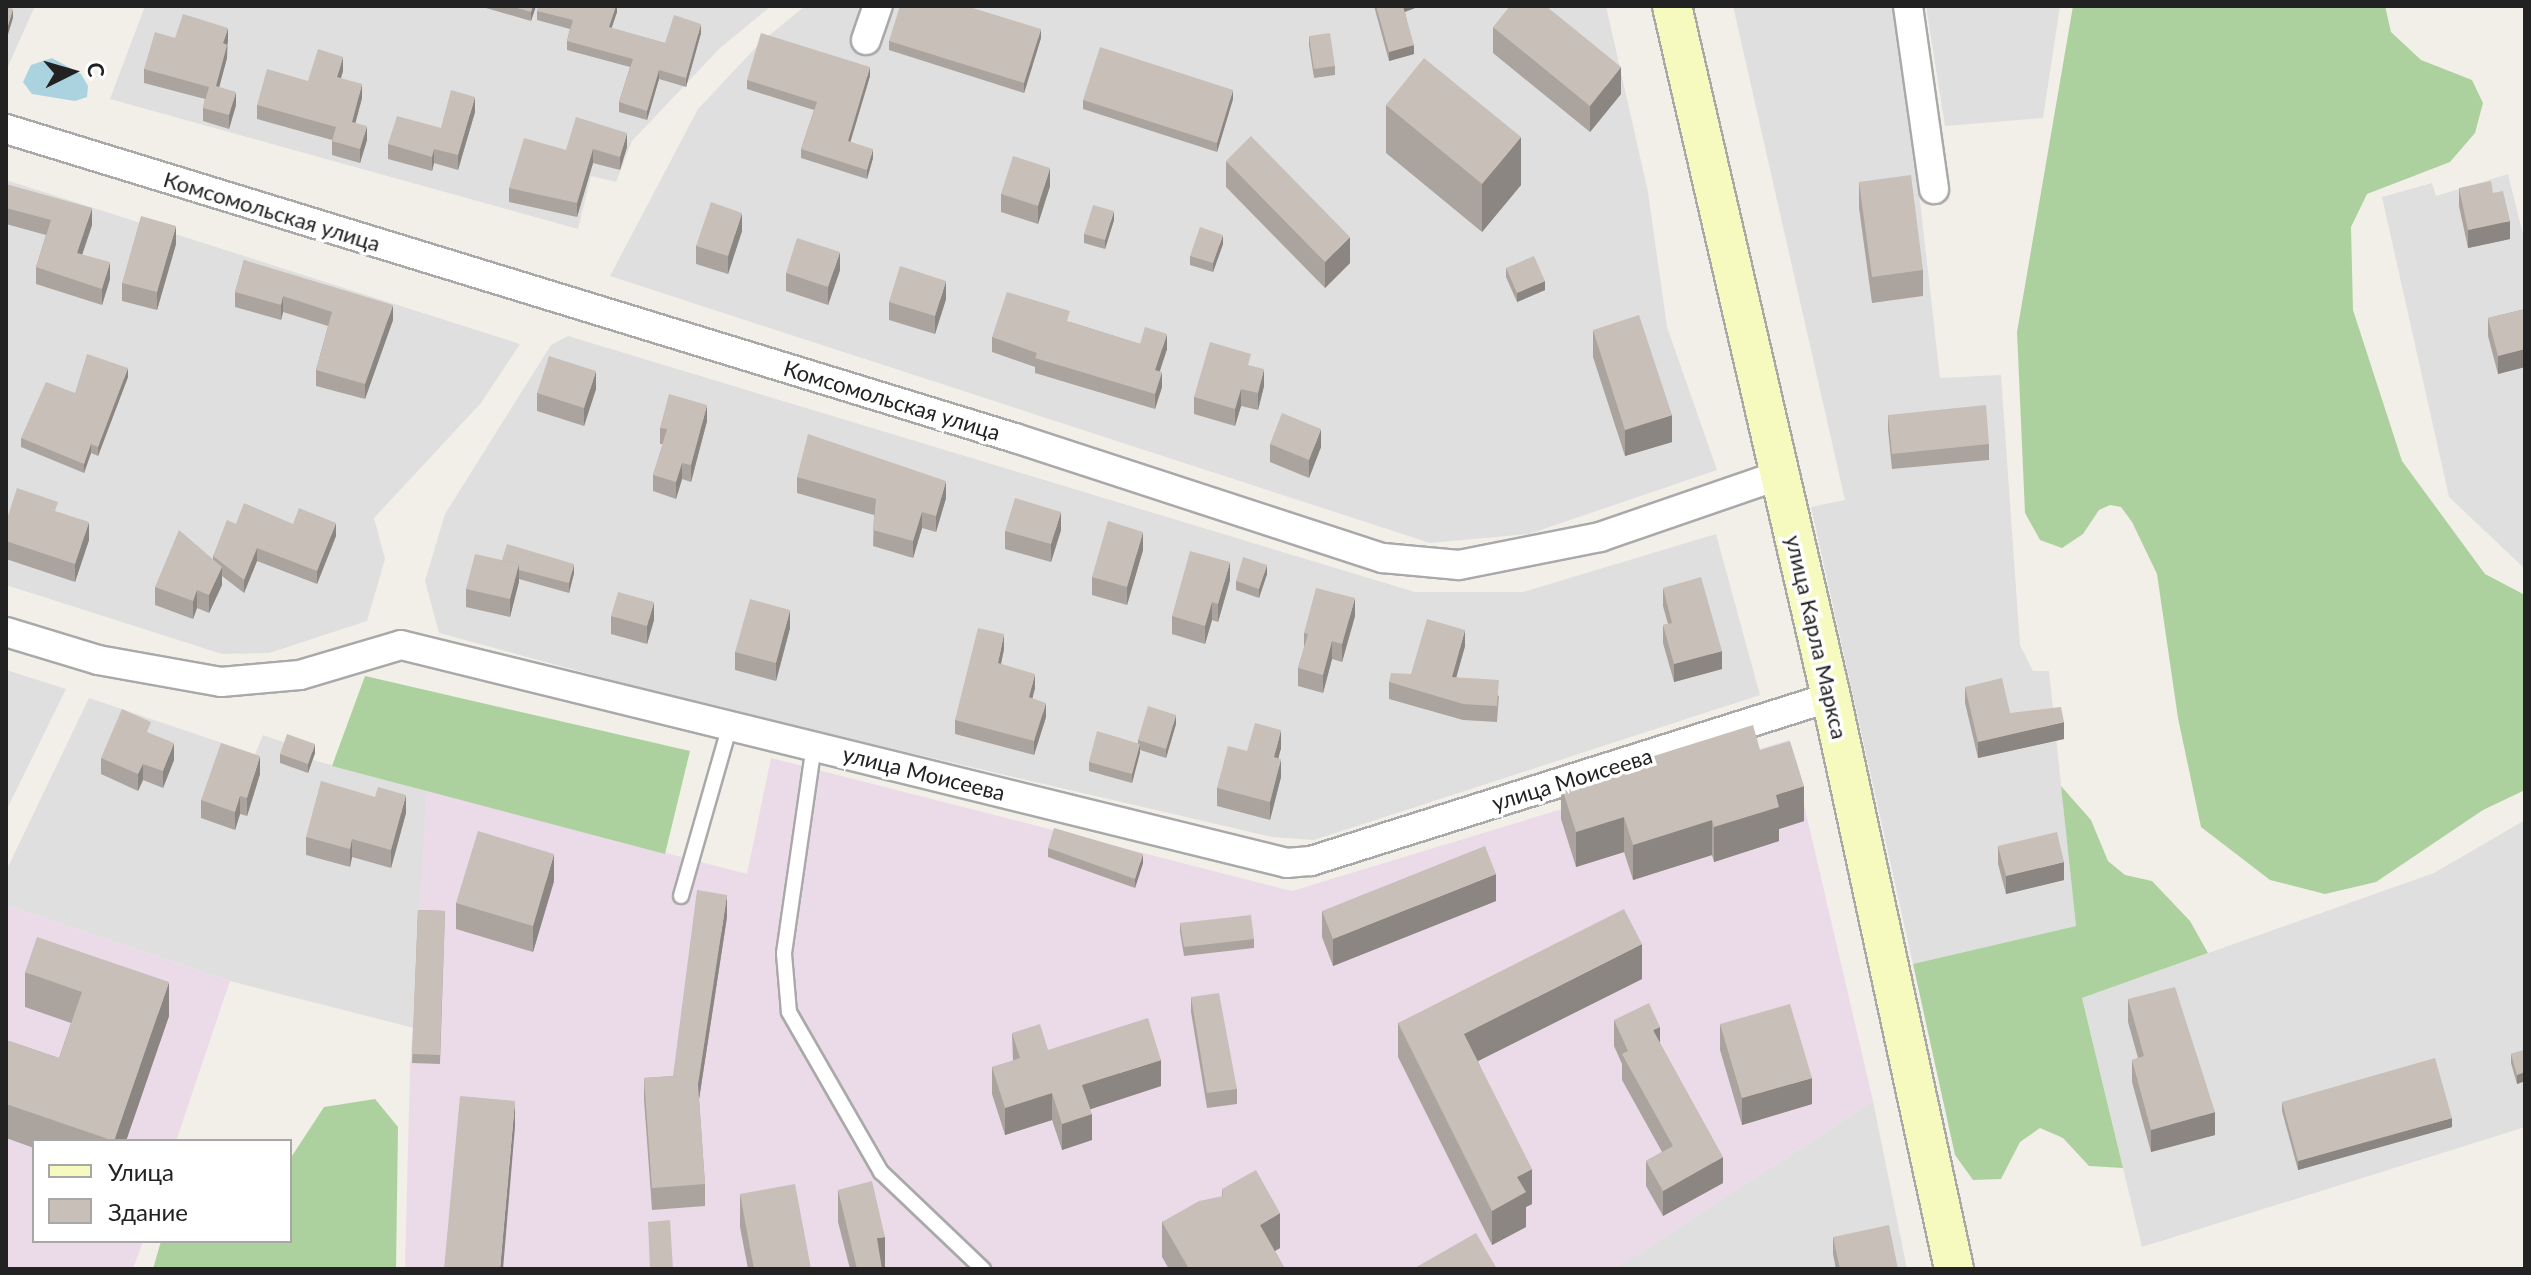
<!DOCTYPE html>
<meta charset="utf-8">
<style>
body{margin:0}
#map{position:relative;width:2531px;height:1275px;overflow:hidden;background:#f2efe9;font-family:Lato,sans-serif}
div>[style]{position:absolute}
.residential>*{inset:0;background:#e0dfdf}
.industrial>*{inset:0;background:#ebdbe8}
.forest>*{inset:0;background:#add19e}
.water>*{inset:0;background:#aad3df}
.roads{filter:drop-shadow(2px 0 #a9a9a9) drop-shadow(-2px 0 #a9a9a9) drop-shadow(0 2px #a9a9a9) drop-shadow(0 -2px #a9a9a9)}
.lane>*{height:14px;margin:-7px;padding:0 7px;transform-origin:7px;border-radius:7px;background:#fff}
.street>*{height:28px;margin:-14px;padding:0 14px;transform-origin:14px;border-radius:14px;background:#fff}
.secondary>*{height:38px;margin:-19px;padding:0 19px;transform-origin:19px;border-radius:19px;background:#f7fabf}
.wall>*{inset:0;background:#aba49e}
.shaded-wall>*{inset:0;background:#8b8681}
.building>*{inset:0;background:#c7bfb8}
span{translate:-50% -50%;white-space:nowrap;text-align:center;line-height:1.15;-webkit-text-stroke:7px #fff;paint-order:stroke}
.street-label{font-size:22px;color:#222}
.frame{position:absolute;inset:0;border:8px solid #222;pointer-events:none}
.legend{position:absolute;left:32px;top:1139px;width:260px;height:104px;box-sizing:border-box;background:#fff;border:2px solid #a7a7a7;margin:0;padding:10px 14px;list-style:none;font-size:24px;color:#222}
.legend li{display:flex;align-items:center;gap:16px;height:40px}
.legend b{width:40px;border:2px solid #a7a7a7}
.north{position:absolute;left:32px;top:32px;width:80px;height:80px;-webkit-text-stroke:6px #fff;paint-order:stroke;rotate:85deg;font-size:22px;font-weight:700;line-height:32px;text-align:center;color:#222}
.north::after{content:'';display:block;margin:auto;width:28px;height:36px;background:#222;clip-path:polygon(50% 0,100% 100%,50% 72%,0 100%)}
</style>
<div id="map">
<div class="residential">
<div style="clip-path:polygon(6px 6px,35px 6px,6px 71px)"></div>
<div style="clip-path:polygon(145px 6px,771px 6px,719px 49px,632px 141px,616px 182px,591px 176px,578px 229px,110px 99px)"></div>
<div style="clip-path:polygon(805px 6px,1606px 6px,1648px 192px,1667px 327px,1717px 470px,1529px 534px,1430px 543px,610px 276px,698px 109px,761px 42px)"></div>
<div style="clip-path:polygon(1733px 6px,1898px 6px,1940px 378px,2001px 375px,2020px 645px,2033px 671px,2049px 671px,2076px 926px,1913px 964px,1811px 507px,1845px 500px)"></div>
<div style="clip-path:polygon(1926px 6px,2060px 6px,2043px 118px,1945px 126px)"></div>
<div style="clip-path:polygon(2508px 174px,2525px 242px,2525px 569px,2449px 497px,2382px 197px,2432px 183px,2436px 196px)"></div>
<div style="clip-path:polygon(6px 180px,520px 344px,481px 403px,374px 518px,385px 559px,367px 621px,269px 653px,222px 654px,6px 585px)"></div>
<div style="clip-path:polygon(568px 336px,1415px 592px,1523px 592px,1716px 534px,1760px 695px,1314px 840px,1272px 837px,696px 703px,439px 633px,425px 581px,445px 514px,551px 345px)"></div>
<div style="clip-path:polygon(6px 670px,66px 689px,6px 811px)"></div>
<div style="clip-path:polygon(89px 698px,255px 754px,263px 735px,315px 753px,313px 760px,427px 791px,414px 1028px,230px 981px,6px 905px,6px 871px)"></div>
<div style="clip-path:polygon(2525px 820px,2525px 1127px,2142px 1247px,2082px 998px,2434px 873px)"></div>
<div style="clip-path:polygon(1873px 1101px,1907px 1269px,1614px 1269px,1647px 1248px)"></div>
</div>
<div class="industrial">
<div style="clip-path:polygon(1789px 740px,1873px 1101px,1615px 1269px,405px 1269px,410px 1068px,427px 791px,747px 874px,771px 758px,1292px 891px)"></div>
<div style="clip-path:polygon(6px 905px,230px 981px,176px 1141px,34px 1141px,34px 1241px,143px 1241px,133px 1269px,6px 1269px)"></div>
</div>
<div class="forest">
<div style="clip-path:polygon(2073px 6px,2385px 6px,2391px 32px,2421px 60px,2472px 80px,2483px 103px,2475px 133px,2450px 162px,2367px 194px,2351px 227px,2353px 310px,2402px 461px,2485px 574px,2525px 595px,2525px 790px,2483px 810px,2376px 882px,2325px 894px,2270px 880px,2201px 827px,2178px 718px,2157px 574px,2132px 522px,2121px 507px,2110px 505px,2099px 510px,2083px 534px,2062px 548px,2040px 540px,2025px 513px,2017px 332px)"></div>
<div style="clip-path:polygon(365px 676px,690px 751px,665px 854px,332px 766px)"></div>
<div style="clip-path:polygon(2061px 786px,2091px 820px,2108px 861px,2125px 875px,2152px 881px,2190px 921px,2208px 953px,2082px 998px,2123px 1168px,2089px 1166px,2063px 1138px,2040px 1128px,2020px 1142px,2001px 1179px,1973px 1180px,1955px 1155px,1913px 964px,2076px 926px)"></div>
<div style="clip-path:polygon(375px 1099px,398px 1127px,396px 1269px,153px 1269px,161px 1241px,290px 1241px,290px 1159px,324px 1107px)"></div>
</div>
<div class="water">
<div style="clip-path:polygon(52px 58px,81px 74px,88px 86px,87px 97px,75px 101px,32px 94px,23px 82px,31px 65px)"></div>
</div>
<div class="roads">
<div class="lane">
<div style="left:814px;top:745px;width:211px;rotate:98.2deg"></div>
<div style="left:784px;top:954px;width:58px;rotate:85.1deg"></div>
<div style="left:789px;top:1012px;width:185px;rotate:60.1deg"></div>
<div style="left:881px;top:1172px;width:141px;rotate:43.6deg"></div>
<div style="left:681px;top:896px;width:178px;rotate:-74deg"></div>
</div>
<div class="street">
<div style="left:1908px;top:6px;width:185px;rotate:81.9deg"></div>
<div style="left:866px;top:40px;width:36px;rotate:-71deg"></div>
<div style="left:6px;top:129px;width:1055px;rotate:17.03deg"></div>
<div style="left:1015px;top:438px;width:387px;rotate:18.1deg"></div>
<div style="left:1383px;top:558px;width:76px;rotate:5.3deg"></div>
<div style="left:1459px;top:565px;width:144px;rotate:-11.2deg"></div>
<div style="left:1600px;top:537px;width:190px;rotate:-19deg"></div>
<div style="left:6px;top:632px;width:96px;rotate:16.9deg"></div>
<div style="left:98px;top:660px;width:125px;rotate:10.1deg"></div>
<div style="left:221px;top:682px;width:79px;rotate:-5.1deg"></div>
<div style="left:300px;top:675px;width:105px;rotate:-16.5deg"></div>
<div style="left:401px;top:645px;width:912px;rotate:13.82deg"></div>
<div style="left:1287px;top:863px;width:24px;rotate:-5deg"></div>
<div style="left:1311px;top:861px;width:545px;rotate:-17.5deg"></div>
</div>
<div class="secondary">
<div style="left:1672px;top:6px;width:709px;rotate:77.04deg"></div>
<div style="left:1831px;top:697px;width:585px;rotate:77.86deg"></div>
</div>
</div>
<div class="wall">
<div style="clip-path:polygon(479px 6px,536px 6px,531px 21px)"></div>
<div style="clip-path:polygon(617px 6px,617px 12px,611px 28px,665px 43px,701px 33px,686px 87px,659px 79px,647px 120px,619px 112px,619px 102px,630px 67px,567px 50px,567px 41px,570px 29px,537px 20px,537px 11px)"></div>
<div style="clip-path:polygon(1374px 6px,1420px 6px,1405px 12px,1414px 54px,1389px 61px)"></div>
<div style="clip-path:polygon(1493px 27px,1621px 94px,1590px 132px,1493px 53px)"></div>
<div style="clip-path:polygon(1309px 36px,1335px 66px,1335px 75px,1314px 78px,1309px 45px)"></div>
<div style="clip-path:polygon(175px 38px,228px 41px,227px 58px,219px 87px,236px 105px,229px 129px,203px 121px,203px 108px,205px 99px,144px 83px,144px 69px)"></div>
<div style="clip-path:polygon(1041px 38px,1024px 93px,889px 50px,889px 41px)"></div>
<div style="clip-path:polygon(343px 71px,341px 78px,362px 98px,355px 123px,367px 140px,360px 163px,332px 155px,332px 140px,257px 119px,257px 105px,308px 81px)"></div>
<div style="clip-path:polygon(870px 76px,850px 142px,873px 158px,867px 179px,801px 158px,801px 149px,814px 110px,747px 89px,747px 80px)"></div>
<div style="clip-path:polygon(1233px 99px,1217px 152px,1083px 109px,1083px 100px)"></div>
<div style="clip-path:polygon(1386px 105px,1521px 185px,1482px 232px,1386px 153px)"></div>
<div style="clip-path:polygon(475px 112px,458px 170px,434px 163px,432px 171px,388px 159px,388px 144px,441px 128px)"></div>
<div style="clip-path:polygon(627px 147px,620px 170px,593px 163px,577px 217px,509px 202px,509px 188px,566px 150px)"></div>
<div style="clip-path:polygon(1226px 161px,1350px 263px,1325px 288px,1226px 187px)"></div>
<div style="clip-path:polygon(1859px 182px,1923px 270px,1923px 296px,1872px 303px,1859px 208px)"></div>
<div style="clip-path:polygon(6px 184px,92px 225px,82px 255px,110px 279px,102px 305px,36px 284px,36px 267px,46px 235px,6px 224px)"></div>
<div style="clip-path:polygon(1050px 186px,1038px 224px,1001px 212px,1001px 194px)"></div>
<div style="clip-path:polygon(2459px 188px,2493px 193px,2510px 239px,2468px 248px,2459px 206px)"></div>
<div style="clip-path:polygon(1114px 220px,1105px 249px,1084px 243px,1084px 234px)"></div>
<div style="clip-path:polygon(742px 231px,728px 274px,696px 264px,696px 246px)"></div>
<div style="clip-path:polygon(176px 244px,157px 310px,122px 301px,122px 283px)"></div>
<div style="clip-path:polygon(1223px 244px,1213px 272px,1190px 265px,1190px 256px)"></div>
<div style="clip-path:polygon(244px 260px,393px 320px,365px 399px,316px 386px,316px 370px,328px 326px,283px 312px,281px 320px,235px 307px,235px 292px)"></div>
<div style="clip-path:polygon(1506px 268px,1545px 290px,1517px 302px,1506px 277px)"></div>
<div style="clip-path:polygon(840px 270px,828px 305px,786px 291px,786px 273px)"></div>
<div style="clip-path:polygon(946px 299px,935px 334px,889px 320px,889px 302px)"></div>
<div style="clip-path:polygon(2525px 309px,2525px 367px,2498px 374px,2488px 336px,2488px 318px)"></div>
<div style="clip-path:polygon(1070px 322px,1140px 344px,1167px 349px,1160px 371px,1162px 387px,1155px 409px,1035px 373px,1035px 367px,992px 352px,992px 337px)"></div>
<div style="clip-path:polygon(1593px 330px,1672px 442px,1625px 456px,1593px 357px)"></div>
<div style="clip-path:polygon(1251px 366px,1264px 386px,1258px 410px,1241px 406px,1235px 426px,1194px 414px,1194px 397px)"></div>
<div style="clip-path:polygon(128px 377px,98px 456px,91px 453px,84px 473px,21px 447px,21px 438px,75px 393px)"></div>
<div style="clip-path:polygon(596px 389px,584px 426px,537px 411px,537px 393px)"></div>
<div style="clip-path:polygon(1888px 415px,1989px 444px,1989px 460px,1892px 469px,1888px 430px)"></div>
<div style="clip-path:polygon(707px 421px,691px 482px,682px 479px,676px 499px,653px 491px,653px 475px,663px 444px,660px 444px,660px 428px)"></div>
<div style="clip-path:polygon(1270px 444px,1321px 447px,1309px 478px,1270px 462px)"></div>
<div style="clip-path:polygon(797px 477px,946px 498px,936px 532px,922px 528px,913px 558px,873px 546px,874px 515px,797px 493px)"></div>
<div style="clip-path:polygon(58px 512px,89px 540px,75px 582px,6px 559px,6px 522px)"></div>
<div style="clip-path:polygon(236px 524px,336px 536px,317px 584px,257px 561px,244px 593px,222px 576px,222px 585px,209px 613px,197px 608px,193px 619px,155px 605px,155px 587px,213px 560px,213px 556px)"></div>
<div style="clip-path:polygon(1061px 530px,1051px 562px,1005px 549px,1005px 531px)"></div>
<div style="clip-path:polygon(1143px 550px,1127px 605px,1092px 595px,1092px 577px)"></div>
<div style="clip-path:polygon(502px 560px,574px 573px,569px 593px,519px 579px,510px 617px,466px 607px,466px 589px)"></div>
<div style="clip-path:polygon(1267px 574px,1259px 598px,1236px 590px,1236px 581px)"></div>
<div style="clip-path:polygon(1230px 580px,1218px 622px,1212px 620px,1205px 644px,1172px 634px,1172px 616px)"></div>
<div style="clip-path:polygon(1663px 588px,1722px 669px,1674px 682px,1663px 643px,1663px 625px,1668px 624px,1663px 606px)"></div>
<div style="clip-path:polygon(611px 616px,654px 620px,647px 644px,611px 634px)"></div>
<div style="clip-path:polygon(1355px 616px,1342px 662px,1332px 659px,1323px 693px,1298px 686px,1298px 668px,1304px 648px,1304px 633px)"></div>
<div style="clip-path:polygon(790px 628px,776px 681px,735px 670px,735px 652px)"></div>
<div style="clip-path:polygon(1465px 646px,1456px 677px,1499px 696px,1497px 722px,1463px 720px,1389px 699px,1389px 682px,1411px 674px)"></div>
<div style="clip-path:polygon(1004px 649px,1001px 664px,1035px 688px,1032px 698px,1046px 717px,1034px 755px,955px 734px,955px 720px)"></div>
<div style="clip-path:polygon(1965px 687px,2010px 713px,2064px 739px,1978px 758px,1965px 703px)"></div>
<div style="clip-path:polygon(1176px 724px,1166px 758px,1140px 750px,1132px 783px,1089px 771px,1089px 762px,1138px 743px,1138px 740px)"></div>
<div style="clip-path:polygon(151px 734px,174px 760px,163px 788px,143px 780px,138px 791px,101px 774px,101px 758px)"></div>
<div style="clip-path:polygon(1281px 748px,1278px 759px,1281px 777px,1270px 820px,1217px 806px,1217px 788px,1247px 751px)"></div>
<div style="clip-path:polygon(1760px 750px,1804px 821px,1779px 829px,1779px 841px,1714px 862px,1712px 855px,1633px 880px,1624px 852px,1576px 867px,1561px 819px,1561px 785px)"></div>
<div style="clip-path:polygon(315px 753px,308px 773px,280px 763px,280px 754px)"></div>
<div style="clip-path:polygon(260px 774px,247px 816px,240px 814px,235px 830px,201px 818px,201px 800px)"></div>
<div style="clip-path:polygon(406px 813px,391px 868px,352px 857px,350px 867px,306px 855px,306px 837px)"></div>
<div style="clip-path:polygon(1998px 846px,2064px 880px,2006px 894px,1998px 864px)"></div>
<div style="clip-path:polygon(1048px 848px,1143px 863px,1135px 888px,1048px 857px)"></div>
<div style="clip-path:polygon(554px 881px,533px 952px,456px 929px,456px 903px)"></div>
<div style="clip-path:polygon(1496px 901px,1333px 966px,1322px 937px,1322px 911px)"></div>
<div style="clip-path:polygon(418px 910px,445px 911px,440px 1064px,412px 1063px)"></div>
<div style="clip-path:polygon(727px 917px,699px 1099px,705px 1184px,705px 1206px,652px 1210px,644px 1100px,644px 1078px,673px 1076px)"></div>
<div style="clip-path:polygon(1180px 923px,1254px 939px,1254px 948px,1184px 956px,1180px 932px)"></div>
<div style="clip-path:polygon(25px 972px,169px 1016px,126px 1141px,34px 1141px,34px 1148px,6px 1138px,6px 1040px,59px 1058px,71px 1023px,25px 1007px)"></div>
<div style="clip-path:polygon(1642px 979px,1478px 1061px,1532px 1204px,1526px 1207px,1526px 1227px,1492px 1245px,1398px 1057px,1398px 1023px)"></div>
<div style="clip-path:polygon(1191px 997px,1237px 1089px,1237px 1104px,1207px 1108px,1191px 1012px)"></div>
<div style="clip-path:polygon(2128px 999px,2215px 1135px,2151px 1152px,2132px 1082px,2132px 1060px,2138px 1058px,2128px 1022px)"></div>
<div style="clip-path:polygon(1614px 1020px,1660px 1044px,1723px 1183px,1663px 1216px,1646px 1186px,1646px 1161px,1662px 1152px,1622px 1080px,1622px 1064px,1614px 1046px)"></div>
<div style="clip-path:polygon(1720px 1024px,1812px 1104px,1742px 1125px,1720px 1050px)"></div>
<div style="clip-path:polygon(1012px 1033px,1048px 1050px,1161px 1086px,1090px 1109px,1092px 1140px,1062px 1150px,1052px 1120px,1005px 1135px,992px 1094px,992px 1067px,1013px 1061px)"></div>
<div style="clip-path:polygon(2525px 1050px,2525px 1081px,2517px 1084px,2511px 1063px,2511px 1054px)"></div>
<div style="clip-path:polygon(2282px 1102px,2452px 1127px,2298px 1170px,2282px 1111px)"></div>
<div style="clip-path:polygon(1222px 1189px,1280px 1248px,1275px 1251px,1285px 1269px,1169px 1269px,1162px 1257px,1162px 1222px,1222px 1197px)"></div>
<div style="clip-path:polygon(838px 1190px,885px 1269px,850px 1269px,838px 1222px)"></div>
<div style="clip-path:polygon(740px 1194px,811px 1269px,748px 1269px,740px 1227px)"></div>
<div style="clip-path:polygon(1833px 1237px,1898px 1269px,1836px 1269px,1833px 1254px)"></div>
</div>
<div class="shaded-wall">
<div style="clip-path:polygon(533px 6px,536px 6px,531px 21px,531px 12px)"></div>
<div style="clip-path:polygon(616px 6px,617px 6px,617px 12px,609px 36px,609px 27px)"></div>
<div style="clip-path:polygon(1402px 6px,1420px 6px,1402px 13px)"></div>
<div style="clip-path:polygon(13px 9px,13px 18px,6px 41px,6px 32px)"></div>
<div style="clip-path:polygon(701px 24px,701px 33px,686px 87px,686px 78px)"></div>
<div style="clip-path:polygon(228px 28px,228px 41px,223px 57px,223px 43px)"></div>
<div style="clip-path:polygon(1041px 29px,1041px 38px,1024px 93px,1024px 83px)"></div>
<div style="clip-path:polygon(227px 45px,227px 58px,216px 99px,216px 86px)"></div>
<div style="clip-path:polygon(1414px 45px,1414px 54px,1389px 61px,1389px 52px)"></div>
<div style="clip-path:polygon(343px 57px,343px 71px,337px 91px,337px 77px)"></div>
<div style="clip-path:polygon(870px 67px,870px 76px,848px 150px,848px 141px)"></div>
<div style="clip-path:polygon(1621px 67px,1621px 94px,1590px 132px,1590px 106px)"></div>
<div style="clip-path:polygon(659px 70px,659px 79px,647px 120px,647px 111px)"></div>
<div style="clip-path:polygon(362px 84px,362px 98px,352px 136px,352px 122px)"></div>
<div style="clip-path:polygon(1233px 90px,1233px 99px,1217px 152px,1217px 143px)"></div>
<div style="clip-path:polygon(236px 92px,236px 105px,229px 129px,229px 115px)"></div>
<div style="clip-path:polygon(475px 97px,475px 112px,458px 170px,458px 155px)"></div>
<div style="clip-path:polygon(367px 126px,367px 140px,360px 163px,360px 149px)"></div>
<div style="clip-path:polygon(627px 133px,627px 147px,620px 170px,620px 157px)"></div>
<div style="clip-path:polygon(1521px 137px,1521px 185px,1482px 232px,1482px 184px)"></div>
<div style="clip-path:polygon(434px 149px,434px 163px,432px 171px,432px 157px)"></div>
<div style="clip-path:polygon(593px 149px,593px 163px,577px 217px,577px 203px)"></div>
<div style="clip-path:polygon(873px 149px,873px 158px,867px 179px,867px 170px)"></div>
<div style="clip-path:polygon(1050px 168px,1050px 186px,1038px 224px,1038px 206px)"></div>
<div style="clip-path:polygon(92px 208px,92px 225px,77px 270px,77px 253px)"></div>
<div style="clip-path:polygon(1114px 211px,1114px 220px,1105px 249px,1105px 240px)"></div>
<div style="clip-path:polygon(742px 213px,742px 231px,728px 274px,728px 256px)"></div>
<div style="clip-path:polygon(2510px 221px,2510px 239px,2468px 248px,2468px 230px)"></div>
<div style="clip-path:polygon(176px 226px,176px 244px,157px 310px,157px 292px)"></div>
<div style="clip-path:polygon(1223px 235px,1223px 244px,1213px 272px,1213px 263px)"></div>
<div style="clip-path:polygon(1350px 237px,1350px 263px,1325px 288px,1325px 262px)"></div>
<div style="clip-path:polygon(840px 252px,840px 270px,828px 305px,828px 287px)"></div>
<div style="clip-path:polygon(110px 262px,110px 279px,102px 305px,102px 289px)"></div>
<div style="clip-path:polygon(946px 281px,946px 299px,935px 334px,935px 316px)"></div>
<div style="clip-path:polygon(1545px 281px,1545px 290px,1517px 302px,1517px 293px)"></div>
<div style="clip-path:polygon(283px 296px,283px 312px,281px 320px,281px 305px)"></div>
<div style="clip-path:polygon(393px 305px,393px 320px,365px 399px,365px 384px)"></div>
<div style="clip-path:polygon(1167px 334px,1167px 349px,1155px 385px,1155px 370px)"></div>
<div style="clip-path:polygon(2525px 349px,2525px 367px,2498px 374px,2498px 356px)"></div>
<div style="clip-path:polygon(128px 368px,128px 377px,98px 456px,98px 447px)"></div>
<div style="clip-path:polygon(1264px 369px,1264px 386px,1258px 410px,1258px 393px)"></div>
<div style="clip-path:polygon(596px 371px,596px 389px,584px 426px,584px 408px)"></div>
<div style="clip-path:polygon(1162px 372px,1162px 387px,1155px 409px,1155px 394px)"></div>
<div style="clip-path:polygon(1241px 389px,1241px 406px,1235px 426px,1235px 409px)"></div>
<div style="clip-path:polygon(707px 405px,707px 421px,691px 482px,691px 465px)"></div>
<div style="clip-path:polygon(1672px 415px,1672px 442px,1625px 456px,1625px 430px)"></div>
<div style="clip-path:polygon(1321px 429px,1321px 447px,1309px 478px,1309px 460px)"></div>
<div style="clip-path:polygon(91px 444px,91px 453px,84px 473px,84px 464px)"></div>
<div style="clip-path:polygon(682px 463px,682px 479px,676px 499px,676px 482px)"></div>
<div style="clip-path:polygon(946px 481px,946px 498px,936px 532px,936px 516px)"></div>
<div style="clip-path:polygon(922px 512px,922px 528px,913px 558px,913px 541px)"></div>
<div style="clip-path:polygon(1061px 512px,1061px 530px,1051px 562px,1051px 544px)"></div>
<div style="clip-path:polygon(89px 522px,89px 540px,75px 582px,75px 564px)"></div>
<div style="clip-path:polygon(336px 523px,336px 536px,317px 584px,317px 571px)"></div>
<div style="clip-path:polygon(1143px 532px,1143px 550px,1127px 605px,1127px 587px)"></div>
<div style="clip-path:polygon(257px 548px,257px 561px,244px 593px,244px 580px)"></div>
<div style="clip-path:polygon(1230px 562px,1230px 580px,1218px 622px,1218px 604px)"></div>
<div style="clip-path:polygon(519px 564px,519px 582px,510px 617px,510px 599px)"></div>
<div style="clip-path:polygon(574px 564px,574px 573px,569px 593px,569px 583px)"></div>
<div style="clip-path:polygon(1267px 565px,1267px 574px,1259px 598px,1259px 589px)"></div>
<div style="clip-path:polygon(222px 567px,222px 585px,209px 613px,209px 595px)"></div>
<div style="clip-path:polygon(197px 590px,197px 608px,193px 619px,193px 601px)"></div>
<div style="clip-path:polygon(1355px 598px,1355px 616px,1342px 662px,1342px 644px)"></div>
<div style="clip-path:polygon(654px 602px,654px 620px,647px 644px,647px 626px)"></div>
<div style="clip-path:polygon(1212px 602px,1212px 620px,1205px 644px,1205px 626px)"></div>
<div style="clip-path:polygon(790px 610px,790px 628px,776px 681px,776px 663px)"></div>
<div style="clip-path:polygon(1465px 630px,1465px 646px,1452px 693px,1452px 677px)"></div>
<div style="clip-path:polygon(1004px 634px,1004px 649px,998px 678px,998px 663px)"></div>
<div style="clip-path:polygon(1332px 641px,1332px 659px,1323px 693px,1323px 675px)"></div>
<div style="clip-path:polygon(1722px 651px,1722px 669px,1674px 682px,1674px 664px)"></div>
<div style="clip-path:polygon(1035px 674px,1035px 688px,1029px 712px,1029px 697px)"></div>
<div style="clip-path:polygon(1046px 703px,1046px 717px,1034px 755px,1034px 741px)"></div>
<div style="clip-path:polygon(1176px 715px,1176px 724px,1166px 758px,1166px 749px)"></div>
<div style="clip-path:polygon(2064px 722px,2064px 739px,1978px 758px,1978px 742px)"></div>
<div style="clip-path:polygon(1281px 730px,1281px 748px,1274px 775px,1274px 757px)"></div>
<div style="clip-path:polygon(174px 743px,174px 760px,163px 788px,163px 771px)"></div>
<div style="clip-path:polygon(315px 744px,315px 753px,308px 773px,308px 764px)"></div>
<div style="clip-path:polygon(1140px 744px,1140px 753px,1132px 783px,1132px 774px)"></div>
<div style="clip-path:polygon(260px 756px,260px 774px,247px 816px,247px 798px)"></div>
<div style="clip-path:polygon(1281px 759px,1281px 777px,1270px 820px,1270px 802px)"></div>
<div style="clip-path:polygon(143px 764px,143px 780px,138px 791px,138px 774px)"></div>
<div style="clip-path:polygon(1804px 786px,1804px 821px,1779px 829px,1779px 841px,1714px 862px,1714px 827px,1776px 795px)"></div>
<div style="clip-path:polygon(406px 795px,406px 813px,391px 868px,391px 850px)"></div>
<div style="clip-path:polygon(240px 796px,240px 814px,235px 830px,235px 812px)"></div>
<div style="clip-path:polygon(1624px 817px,1624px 852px,1576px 867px,1576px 832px)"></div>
<div style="clip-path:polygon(1712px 820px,1712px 855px,1633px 880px,1633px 845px)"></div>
<div style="clip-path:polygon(352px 839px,352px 857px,350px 867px,350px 849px)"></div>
<div style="clip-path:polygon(554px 854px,554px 881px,533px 952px,533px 926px)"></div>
<div style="clip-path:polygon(1143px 854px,1143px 863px,1135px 888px,1135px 879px)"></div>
<div style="clip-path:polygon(2064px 862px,2064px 880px,2006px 894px,2006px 876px)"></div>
<div style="clip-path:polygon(1496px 874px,1496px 901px,1333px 966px,1333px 939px)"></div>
<div style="clip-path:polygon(727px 895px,727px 917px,698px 1106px,698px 1084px)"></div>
<div style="clip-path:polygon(1642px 944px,1642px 979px,1464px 1068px,1464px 1034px)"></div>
<div style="clip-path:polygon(169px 982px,169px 1016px,126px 1141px,114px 1141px)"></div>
<div style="clip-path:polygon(1660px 1027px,1660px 1052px,1653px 1030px)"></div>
<div style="clip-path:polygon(1161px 1060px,1161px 1086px,1082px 1112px,1082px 1085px)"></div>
<div style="clip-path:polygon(2525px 1072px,2525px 1081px,2517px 1084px,2517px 1075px)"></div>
<div style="clip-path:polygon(1812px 1078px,1812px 1104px,1742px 1125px,1742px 1098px)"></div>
<div style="clip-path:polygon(1052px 1093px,1052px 1120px,1005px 1135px,1005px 1108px)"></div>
<div style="clip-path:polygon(515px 1101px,515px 1127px,503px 1269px,500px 1269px)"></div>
<div style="clip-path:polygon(2215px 1112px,2215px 1135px,2151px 1152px,2151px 1130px)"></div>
<div style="clip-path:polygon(1092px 1114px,1092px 1140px,1062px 1150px,1062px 1124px)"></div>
<div style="clip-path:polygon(2452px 1118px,2452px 1127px,2298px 1170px,2298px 1161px)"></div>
<div style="clip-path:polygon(1723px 1157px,1723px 1183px,1663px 1216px,1663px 1191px)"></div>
<div style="clip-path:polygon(1532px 1169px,1532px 1204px,1526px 1207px,1526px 1227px,1492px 1245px,1492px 1211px,1517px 1177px)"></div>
<div style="clip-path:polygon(1280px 1213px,1280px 1248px,1260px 1259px,1260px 1225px)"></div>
<div style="clip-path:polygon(885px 1237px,885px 1269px,877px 1269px,877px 1238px)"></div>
</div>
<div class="building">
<div style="clip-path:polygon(510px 6px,533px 6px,531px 12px)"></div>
<div style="clip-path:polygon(538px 6px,616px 6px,609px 27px,665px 43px,674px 15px,701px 24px,686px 78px,659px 70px,647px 111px,619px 102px,633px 59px,567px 41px,573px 20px,537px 11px)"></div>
<div style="clip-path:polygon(900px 6px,966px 6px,1041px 29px,1024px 83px,889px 41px)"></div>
<div style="clip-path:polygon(1376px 6px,1403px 6px,1414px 45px,1389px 52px)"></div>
<div style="clip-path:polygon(1510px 6px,1546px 6px,1621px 67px,1590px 106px,1493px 27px)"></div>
<div style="clip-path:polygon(6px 7px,13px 9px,6px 32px)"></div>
<div style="clip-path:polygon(183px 14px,228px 28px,223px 43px,227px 45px,216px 86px,236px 92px,229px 115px,203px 108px,209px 87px,144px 69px,155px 32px,175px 38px)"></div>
<div style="clip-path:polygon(761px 33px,870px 67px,848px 141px,873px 149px,867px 170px,801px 149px,817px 102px,747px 80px)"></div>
<div style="clip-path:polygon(1330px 33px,1335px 66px,1314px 69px,1309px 36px)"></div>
<div style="clip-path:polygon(1100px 47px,1233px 90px,1217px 143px,1083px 100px)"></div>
<div style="clip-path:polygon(318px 49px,343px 57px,337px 77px,362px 84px,352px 122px,367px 126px,360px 149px,332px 141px,336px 127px,257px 105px,267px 69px,308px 81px)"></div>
<div style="clip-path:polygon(1424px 58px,1521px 137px,1482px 184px,1386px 105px)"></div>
<div style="clip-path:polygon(451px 90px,475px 97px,458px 155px,434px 149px,432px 157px,388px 144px,397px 116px,441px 128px)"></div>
<div style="clip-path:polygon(576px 117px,627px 133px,620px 157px,593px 149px,577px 203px,509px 188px,524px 138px,566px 150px)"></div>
<div style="clip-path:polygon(1251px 136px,1350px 237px,1325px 262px,1226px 161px)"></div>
<div style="clip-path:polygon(1013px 156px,1050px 168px,1038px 206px,1001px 194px)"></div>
<div style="clip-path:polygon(1911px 175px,1923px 270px,1872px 277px,1859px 182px)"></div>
<div style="clip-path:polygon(2491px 181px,2493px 193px,2503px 191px,2510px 221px,2468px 230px,2459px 188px)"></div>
<div style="clip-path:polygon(6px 184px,92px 208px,77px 253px,110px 262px,102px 289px,36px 267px,51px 220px,6px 208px)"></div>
<div style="clip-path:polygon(711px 202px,742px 213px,728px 256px,696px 246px)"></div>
<div style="clip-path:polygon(1093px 205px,1114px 211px,1105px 240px,1084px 234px)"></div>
<div style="clip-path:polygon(141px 216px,176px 226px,157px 292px,122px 283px)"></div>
<div style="clip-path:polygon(1200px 227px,1223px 235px,1213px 263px,1190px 256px)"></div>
<div style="clip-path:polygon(797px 238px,840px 252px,828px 287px,786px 273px)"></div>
<div style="clip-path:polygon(1534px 256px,1545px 281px,1517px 293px,1506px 268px)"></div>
<div style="clip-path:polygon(244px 260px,393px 305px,365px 384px,316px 370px,332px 312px,283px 296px,281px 305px,235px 292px)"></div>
<div style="clip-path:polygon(900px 266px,946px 281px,935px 316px,889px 302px)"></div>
<div style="clip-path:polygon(1007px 292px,1070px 311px,1067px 321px,1140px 344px,1145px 327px,1167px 334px,1155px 370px,1162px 372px,1155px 394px,1035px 358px,1037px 353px,992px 337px)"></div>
<div style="clip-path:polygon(2525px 309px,2525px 349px,2498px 356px,2488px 318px)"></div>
<div style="clip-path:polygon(1639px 315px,1672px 415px,1625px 430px,1593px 330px)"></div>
<div style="clip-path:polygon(1210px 342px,1251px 354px,1248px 365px,1264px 369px,1258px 393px,1241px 389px,1235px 409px,1194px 397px)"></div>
<div style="clip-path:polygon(87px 354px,128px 368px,98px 447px,91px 444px,84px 464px,21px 438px,46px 382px,75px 393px)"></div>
<div style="clip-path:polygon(549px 356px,596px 371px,584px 408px,537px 393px)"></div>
<div style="clip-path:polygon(669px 394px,707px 405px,691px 465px,682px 463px,676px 482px,653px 475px,667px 429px,660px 428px)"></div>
<div style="clip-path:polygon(1986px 405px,1989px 444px,1892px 454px,1888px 415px)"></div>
<div style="clip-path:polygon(1282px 413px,1321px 429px,1309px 460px,1270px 444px)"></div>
<div style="clip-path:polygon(808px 434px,946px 481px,936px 516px,922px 512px,913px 541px,873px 530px,876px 499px,797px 477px)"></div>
<div style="clip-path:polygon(17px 488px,58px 502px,55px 511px,89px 522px,75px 564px,6px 541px,6px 522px)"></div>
<div style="clip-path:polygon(1015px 498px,1061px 512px,1051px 544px,1005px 531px)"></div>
<div style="clip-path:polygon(244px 503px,293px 524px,299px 508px,336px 523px,317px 571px,257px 548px,244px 580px,213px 556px,227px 520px,236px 524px)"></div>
<div style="clip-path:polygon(1108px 521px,1143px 532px,1127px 587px,1092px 577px)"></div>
<div style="clip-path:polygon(179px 530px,222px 567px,209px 595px,197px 590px,193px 601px,155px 587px)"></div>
<div style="clip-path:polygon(507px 544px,574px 564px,569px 583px,519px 570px,519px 564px,502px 560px)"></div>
<div style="clip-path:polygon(1190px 551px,1230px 562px,1218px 604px,1212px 602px,1205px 626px,1172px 616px)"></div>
<div style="clip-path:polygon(475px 554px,519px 564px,510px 599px,466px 589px)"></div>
<div style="clip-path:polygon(1243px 557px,1267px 565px,1259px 589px,1236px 581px)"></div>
<div style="clip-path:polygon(1701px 577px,1722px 651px,1674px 664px,1663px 625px,1672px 623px,1663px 588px)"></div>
<div style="clip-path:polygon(1316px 588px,1355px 598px,1342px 644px,1332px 641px,1323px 675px,1298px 668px,1308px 634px,1304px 633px)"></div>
<div style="clip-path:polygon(618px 592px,654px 602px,647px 626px,611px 616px)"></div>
<div style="clip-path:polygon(750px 599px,790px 610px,776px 663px,735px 652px)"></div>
<div style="clip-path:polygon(1427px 619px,1465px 630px,1452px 677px,1499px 680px,1497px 706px,1463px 704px,1389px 682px,1391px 673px,1411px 674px)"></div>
<div style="clip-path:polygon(978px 628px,1004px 634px,998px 663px,1035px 674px,1029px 697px,1046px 703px,1034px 741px,955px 720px)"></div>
<div style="clip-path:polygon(2002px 678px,2010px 713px,2061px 707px,2064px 722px,1978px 742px,1965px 687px)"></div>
<div style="clip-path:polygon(1148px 706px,1176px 715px,1166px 749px,1138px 740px)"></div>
<div style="clip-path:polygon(122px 709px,151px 722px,147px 732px,174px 743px,163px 771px,143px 764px,138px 774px,101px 758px)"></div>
<div style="clip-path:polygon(1255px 723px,1281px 730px,1274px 757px,1281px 759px,1270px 802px,1217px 788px,1228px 746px,1247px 751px)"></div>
<div style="clip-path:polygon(1753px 725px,1760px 750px,1790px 741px,1804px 786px,1776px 795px,1779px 807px,1714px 827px,1712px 820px,1633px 845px,1624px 817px,1576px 832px,1561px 785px)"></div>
<div style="clip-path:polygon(1097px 731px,1140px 744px,1132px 774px,1089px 762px)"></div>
<div style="clip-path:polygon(287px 734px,315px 744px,308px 764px,280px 754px)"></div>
<div style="clip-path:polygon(221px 743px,260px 756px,247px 798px,240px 796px,235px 812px,201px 800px)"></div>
<div style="clip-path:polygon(321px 781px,375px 797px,378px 787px,406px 795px,391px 850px,352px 839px,350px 849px,306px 837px)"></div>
<div style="clip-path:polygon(1054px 828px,1143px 854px,1135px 879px,1048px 848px)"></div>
<div style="clip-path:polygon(478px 831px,554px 854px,533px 926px,456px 903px)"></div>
<div style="clip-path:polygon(2057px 832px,2064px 862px,2006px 876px,1998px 846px)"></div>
<div style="clip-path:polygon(1485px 846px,1496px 874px,1333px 939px,1322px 911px)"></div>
<div style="clip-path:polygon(697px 890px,727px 895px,698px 1084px,705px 1184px,652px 1188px,644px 1078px,673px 1076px)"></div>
<div style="clip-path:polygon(1624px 909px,1642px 944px,1464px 1034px,1532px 1169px,1517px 1177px,1526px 1192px,1492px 1211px,1398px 1023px)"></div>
<div style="clip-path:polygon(418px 910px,445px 911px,440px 1055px,412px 1054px)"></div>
<div style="clip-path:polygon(1251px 915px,1254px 939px,1184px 947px,1180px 923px)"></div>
<div style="clip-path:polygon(37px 937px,169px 982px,114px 1141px,6px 1104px,6px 1040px,59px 1058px,82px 992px,25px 972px)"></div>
<div style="clip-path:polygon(2175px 987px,2215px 1112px,2151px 1130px,2132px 1060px,2144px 1056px,2128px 999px)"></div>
<div style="clip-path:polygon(1219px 993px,1237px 1089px,1207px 1093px,1191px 997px)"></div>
<div style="clip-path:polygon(1649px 1003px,1660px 1027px,1653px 1030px,1723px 1157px,1663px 1191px,1646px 1161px,1673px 1146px,1622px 1054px,1628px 1051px,1614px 1020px)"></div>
<div style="clip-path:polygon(1790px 1004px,1812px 1078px,1742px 1098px,1720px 1024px)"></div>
<div style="clip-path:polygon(1148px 1018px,1161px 1060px,1082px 1085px,1092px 1114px,1062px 1124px,1052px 1093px,1005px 1108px,992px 1067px,1020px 1058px,1012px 1033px,1040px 1024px,1048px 1050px)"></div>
<div style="clip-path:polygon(2525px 1050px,2525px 1072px,2517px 1075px,2511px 1054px)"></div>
<div style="clip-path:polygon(2435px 1058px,2452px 1118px,2298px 1161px,2282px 1102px)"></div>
<div style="clip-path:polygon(460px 1096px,515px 1101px,500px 1269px,444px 1269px)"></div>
<div style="clip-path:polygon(1256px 1170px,1280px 1213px,1260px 1225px,1285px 1269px,1189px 1269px,1162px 1222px,1199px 1201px,1223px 1196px,1222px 1189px)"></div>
<div style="clip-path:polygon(872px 1181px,885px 1237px,877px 1238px,882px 1269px,857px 1269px,838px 1190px)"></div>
<div style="clip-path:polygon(795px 1184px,811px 1269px,754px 1269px,740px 1194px)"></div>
<div style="clip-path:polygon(670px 1220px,673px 1269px,650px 1269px,648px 1222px)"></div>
<div style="clip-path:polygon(1889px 1225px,1898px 1269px,1840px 1269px,1833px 1237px)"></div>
<div style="clip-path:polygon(1476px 1233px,1497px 1269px,1413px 1269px)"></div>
</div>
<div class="street-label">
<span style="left:272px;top:211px;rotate:17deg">Комсомольская улица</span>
<span style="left:892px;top:400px;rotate:17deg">Комсомольская улица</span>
<span style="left:1817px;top:637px;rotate:77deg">улица Карла Маркса</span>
<span style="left:924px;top:773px;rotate:14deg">улица Моисеева</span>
<span style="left:1572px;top:779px;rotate:-17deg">улица Моисеева</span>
</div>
<div class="frame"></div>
<ul class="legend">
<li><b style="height:10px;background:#f7fabf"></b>Улица</li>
<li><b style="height:22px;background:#c7bfb8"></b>Здание</li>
</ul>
<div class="north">С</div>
</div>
